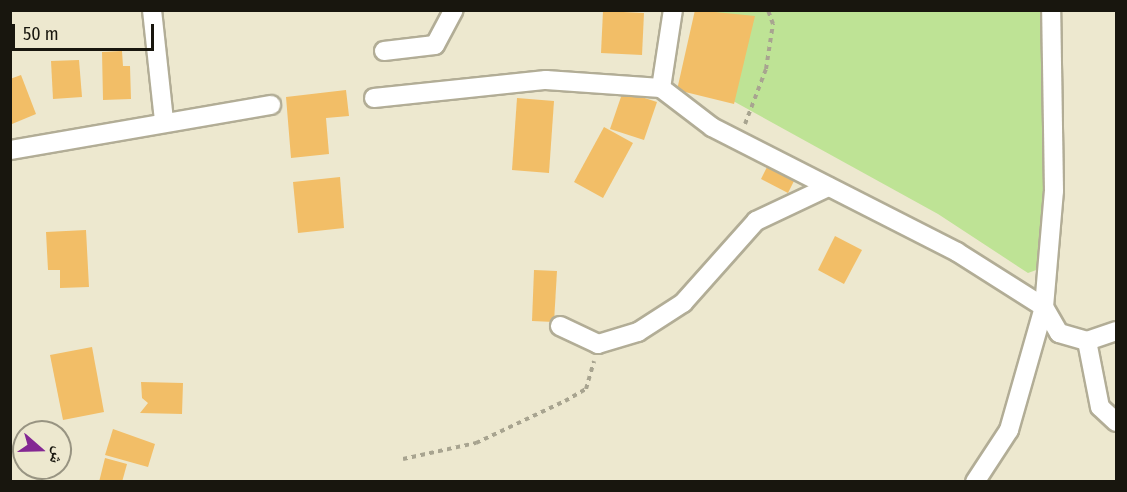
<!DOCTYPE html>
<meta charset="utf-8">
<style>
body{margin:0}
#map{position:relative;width:1127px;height:492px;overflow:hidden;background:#ede8cf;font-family:"Fira Sans Condensed","Noto Naskh Arabic",sans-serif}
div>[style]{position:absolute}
.green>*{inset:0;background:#bee395}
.building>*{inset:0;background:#f2be67}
.path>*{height:4px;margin-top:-2px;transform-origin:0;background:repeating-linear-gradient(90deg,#a8a490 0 4.5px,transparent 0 9px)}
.roads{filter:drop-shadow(2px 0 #b2ad96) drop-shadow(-2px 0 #b2ad96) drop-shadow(0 2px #b2ad96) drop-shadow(0 -2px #b2ad96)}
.minor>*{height:18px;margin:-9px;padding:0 9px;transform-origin:9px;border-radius:9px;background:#fff}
span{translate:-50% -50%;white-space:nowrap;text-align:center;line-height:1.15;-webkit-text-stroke:4.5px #ede8cf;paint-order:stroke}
.frame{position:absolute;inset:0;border:12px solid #18160e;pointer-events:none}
.north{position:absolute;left:12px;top:420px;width:60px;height:60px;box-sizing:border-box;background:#ede8cf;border:2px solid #989482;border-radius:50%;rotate:110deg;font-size:16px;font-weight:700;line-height:24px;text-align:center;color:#18160e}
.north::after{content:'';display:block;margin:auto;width:21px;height:27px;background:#842893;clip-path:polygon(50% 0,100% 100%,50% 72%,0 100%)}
.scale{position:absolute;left:12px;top:24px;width:142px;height:27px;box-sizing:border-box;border:3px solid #18160e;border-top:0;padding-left:8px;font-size:18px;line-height:21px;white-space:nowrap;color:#18160e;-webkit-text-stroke:4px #ede8cf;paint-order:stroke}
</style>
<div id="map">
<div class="green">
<div style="clip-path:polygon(705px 11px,1047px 11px,1047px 195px,1039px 269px,1028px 273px,938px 214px,695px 80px)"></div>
</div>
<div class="building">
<div style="clip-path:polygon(695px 10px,755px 16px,734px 104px,677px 90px)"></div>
<div style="clip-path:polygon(603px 11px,644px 13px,642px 55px,601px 53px)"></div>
<div style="clip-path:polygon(122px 51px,123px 66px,130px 66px,131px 99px,103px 100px,102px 52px)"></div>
<div style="clip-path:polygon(79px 60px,82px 97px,53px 99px,51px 61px)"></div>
<div style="clip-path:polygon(21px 75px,36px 114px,12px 124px,10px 79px)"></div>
<div style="clip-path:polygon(346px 90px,349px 116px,326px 118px,329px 154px,291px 158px,286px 97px)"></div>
<div style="clip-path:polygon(623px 91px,657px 102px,644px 140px,610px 129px)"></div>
<div style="clip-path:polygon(517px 98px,554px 101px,549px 173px,512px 170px)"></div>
<div style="clip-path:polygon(604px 127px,633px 143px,603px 198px,574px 182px)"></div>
<div style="clip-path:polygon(768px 165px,795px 179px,788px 193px,761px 179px)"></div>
<div style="clip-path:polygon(340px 177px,344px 228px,298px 233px,293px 182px)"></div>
<div style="clip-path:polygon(86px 230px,89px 287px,60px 288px,60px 270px,48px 270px,46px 232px)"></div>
<div style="clip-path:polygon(835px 236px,862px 250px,844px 284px,818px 270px)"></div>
<div style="clip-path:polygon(534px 270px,557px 271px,554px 322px,532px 321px)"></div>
<div style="clip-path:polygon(92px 347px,104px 412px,63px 420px,50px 355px)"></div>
<div style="clip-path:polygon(141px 382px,183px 383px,182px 414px,140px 413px,148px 403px,142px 398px)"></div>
<div style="clip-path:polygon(113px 429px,155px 444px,148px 467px,105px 455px)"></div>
<div style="clip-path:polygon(105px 458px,127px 464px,122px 482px,99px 482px)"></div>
</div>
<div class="path">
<div style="left:745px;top:124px;width:59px;rotate:-69.1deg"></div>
<div style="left:766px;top:69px;width:46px;rotate:-81.2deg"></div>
<div style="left:773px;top:24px;width:15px;rotate:-110deg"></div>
<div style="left:403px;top:459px;width:75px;rotate:-12.4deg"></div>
<div style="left:476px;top:443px;width:98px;rotate:-25.3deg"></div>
<div style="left:565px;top:401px;width:24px;rotate:-30deg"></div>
<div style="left:586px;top:389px;width:29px;rotate:-74deg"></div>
</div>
<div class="roads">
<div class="minor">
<div style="left:152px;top:10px;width:111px;rotate:83.8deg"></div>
<div style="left:384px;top:51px;width:51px;rotate:-6.7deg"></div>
<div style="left:435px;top:45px;width:40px;rotate:-62deg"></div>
<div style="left:661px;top:88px;width:79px;rotate:-81.3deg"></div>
<div style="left:374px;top:98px;width:173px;rotate:-6deg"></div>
<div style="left:546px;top:80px;width:115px;rotate:4deg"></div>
<div style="left:661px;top:88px;width:64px;rotate:37.4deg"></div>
<div style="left:712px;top:127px;width:275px;rotate:27deg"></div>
<div style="left:957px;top:252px;width:103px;rotate:32.3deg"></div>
<div style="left:1044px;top:307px;width:30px;rotate:60deg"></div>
<div style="left:1059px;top:333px;width:29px;rotate:16deg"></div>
<div style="left:1087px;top:341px;width:31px;rotate:-19deg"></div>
<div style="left:10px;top:150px;width:265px;rotate:-9.8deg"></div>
<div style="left:560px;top:326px;width:42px;rotate:25.3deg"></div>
<div style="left:598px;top:344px;width:42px;rotate:-16.7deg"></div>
<div style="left:638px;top:332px;width:54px;rotate:-32.8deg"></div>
<div style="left:683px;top:303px;width:110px;rotate:-48.3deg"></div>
<div style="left:756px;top:221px;width:80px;rotate:-25.3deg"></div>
<div style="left:1087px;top:341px;width:67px;rotate:78.9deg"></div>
<div style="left:1100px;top:407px;width:22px;rotate:43deg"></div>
<div style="left:975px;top:482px;width:62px;rotate:-56.8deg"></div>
<div style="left:1009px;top:430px;width:128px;rotate:-74.1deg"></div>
<div style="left:1044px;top:307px;width:116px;rotate:-85.1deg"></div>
<div style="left:1054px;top:191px;width:181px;rotate:-90.9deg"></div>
</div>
</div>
<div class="frame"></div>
<div class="north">ش</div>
<div class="scale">50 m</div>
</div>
